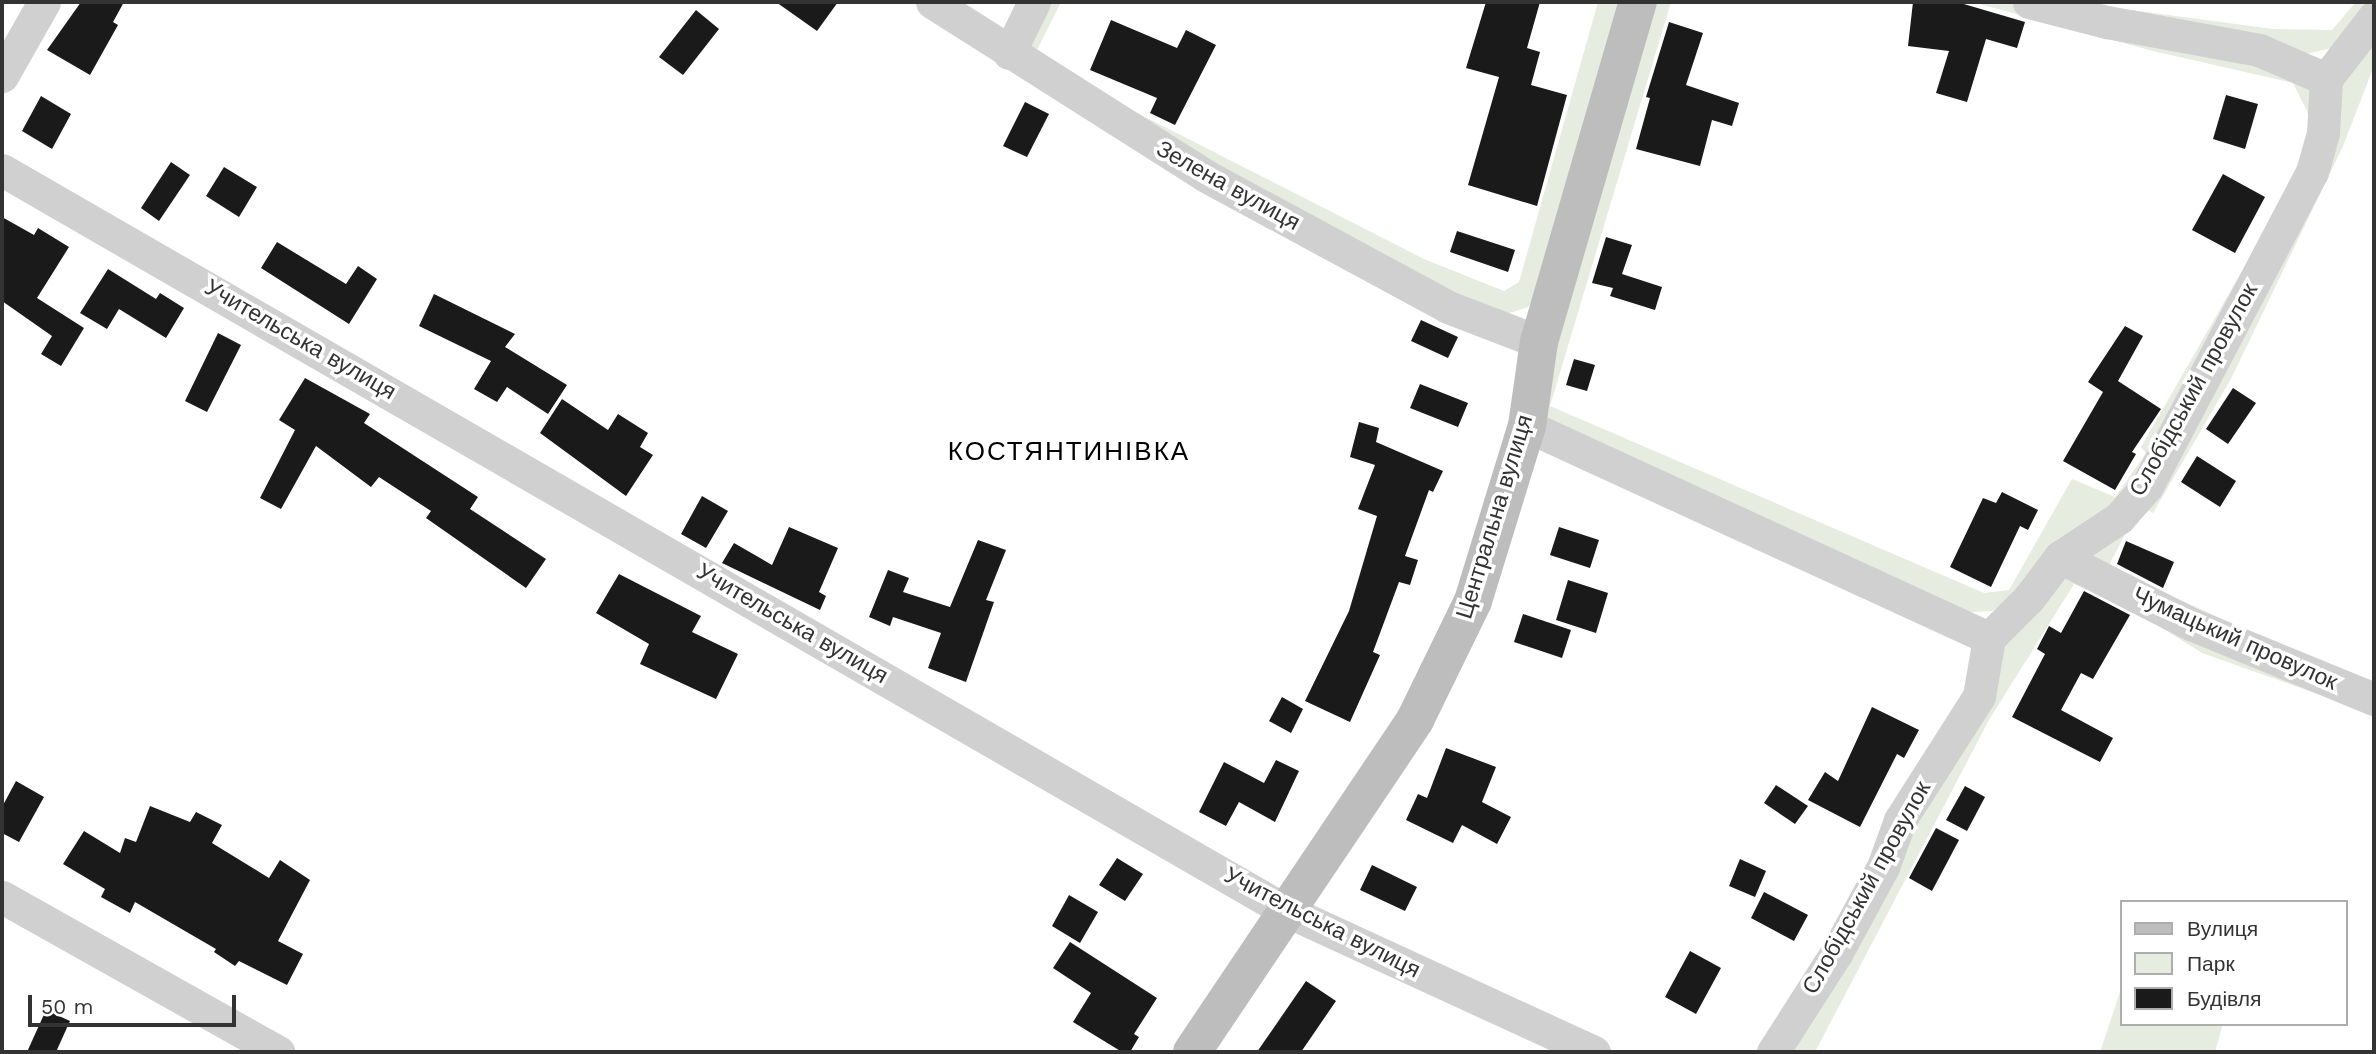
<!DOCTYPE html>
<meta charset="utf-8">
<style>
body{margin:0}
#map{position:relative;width:2376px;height:1054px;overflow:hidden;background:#fff;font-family:"Work Sans",sans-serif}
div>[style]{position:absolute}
.green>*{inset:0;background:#e6ecdf}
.building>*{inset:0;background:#1a1a1a}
.street>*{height:33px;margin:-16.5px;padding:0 16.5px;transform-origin:16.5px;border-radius:16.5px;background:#d0d0d0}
.secondary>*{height:38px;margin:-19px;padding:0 19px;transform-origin:19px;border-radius:19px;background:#bdbdbd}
span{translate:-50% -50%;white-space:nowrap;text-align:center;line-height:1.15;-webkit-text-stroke:7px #fff;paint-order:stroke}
.street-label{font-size:23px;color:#333}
.quarter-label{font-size:26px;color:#000;letter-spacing:2px}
.frame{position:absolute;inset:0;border:4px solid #333;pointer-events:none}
.legend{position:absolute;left:2120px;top:900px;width:228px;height:126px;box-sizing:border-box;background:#fff;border:2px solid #adadad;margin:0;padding:9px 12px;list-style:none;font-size:21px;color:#333}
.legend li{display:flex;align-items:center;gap:14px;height:35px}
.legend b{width:35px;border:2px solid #adadad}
.scale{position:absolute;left:28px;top:995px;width:208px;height:32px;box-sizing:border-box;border:4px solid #333;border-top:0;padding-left:9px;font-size:21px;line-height:24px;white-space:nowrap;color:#333;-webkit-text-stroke:5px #fff;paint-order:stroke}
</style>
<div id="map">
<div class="green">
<div style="clip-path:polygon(1044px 2px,1061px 2px,1035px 54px,1094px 91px,1424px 259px,1504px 291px,1519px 282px,1598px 2px,1625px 2px,1540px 294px,1528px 307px,1506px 314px,1478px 307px,1179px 144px,1029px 56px,1026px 37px)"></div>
<div style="clip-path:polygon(1648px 2px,1671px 2px,1550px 406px,1984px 593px,2009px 590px,2072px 479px,2115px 497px,2146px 453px,2141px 447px,2296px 177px,2313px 139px,2307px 111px,2293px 83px,2153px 51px,1972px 2px,2019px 2px,2107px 27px,2273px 59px,2292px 67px,2308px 83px,2321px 128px,2307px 175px,2136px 492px,2114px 514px,2046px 560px,2009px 601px,1992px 611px,1956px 613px,1921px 601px,1538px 417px,1536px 408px,1567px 287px)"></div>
<div style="clip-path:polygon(2356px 2px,2374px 2px,2337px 47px,2305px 54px,2094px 5px,2273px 29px,2332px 30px)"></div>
<div style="clip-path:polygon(2374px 26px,2374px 66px,2343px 146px,2231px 379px,2153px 513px,2140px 506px,2108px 567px,2302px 655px,2374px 682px,2374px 691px,2206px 623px,2123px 583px,2081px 555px,2136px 505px,2168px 460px,2297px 217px,2326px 146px,2334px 88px)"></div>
<div style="clip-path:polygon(2061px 572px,2374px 714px,2202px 653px,2124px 604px,2074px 584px,1989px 720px,1815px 1052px,1780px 1052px,2003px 638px)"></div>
<div style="clip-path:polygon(2122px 986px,2122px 1024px,2223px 1024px,2215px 1052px,2100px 1052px)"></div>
</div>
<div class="building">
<div style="clip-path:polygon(81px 2px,124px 2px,113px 22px,118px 25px,90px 75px,47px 50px)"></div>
<div style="clip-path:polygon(776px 2px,838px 2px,817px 31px)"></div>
<div style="clip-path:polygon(1486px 2px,1540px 2px,1527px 48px,1540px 52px,1531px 85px,1567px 95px,1537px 206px,1468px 185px,1499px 77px,1466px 68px)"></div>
<div style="clip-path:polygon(1913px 2px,1957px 2px,2025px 22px,2017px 48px,1986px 39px,1967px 102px,1936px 93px,1949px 51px,1908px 46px)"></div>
<div style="clip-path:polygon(696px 10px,719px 29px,683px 75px,659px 57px)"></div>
<div style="clip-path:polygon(1111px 20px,1177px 48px,1186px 30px,1216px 45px,1175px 125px,1150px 113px,1157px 98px,1090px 70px)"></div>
<div style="clip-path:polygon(1669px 22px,1703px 33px,1686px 85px,1739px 103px,1732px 126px,1712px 120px,1700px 166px,1636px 149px,1650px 98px,1646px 97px)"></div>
<div style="clip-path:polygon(2226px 95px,2258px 104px,2245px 149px,2213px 139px)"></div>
<div style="clip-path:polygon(41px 96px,71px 114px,52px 149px,22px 131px)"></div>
<div style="clip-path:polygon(1025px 102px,1049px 114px,1027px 157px,1003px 146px)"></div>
<div style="clip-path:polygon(171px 162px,190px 175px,159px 221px,141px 208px)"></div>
<div style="clip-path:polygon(224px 167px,257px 187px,239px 217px,206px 196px)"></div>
<div style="clip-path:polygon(2223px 174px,2265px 197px,2235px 253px,2192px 230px)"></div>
<div style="clip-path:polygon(2px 217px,34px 235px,38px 228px,69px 247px,37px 298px,84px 328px,61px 366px,41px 354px,52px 336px,2px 301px)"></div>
<div style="clip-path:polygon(1457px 231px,1515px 250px,1508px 272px,1450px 252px)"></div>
<div style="clip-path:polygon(1606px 237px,1632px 245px,1622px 274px,1662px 287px,1655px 310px,1610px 296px,1613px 288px,1592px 283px)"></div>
<div style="clip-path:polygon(277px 242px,346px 284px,358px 266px,377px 279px,349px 324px,261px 268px)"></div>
<div style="clip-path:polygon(108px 269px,156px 299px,160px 293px,184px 308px,166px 338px,119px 309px,107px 329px,80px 313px)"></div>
<div style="clip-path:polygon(434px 294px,515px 334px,505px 347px,567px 385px,548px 414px,507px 387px,497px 402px,474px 389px,491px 361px,419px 326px)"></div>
<div style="clip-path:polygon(1421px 320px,1458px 337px,1448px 358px,1411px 341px)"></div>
<div style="clip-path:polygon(2125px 326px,2143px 336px,2118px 381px,2161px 409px,2132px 452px,2136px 454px,2115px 490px,2063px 461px,2103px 392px,2088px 382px)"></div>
<div style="clip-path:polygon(218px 333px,241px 345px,207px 412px,185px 401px)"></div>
<div style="clip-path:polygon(1574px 359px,1595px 365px,1587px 391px,1566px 385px)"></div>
<div style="clip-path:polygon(305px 378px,370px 414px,364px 423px,478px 497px,470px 509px,546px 559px,526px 588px,426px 518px,431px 511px,379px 477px,371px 487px,316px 446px,281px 509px,260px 498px,295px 430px,279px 420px)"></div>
<div style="clip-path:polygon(1420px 384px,1468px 403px,1458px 427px,1410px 408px)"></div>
<div style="clip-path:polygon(2233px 388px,2256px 403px,2228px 444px,2206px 429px)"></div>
<div style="clip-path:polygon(562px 399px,608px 430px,618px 414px,648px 433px,640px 447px,653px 455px,626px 496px,540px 433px)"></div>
<div style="clip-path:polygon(1359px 422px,1379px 428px,1376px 442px,1443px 471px,1433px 492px,1429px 490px,1405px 556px,1418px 560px,1410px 585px,1399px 582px,1373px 652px,1380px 655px,1350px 722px,1305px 701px,1349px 611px,1377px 516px,1358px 509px,1375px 465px,1350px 457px)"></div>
<div style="clip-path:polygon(2197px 456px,2236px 481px,2220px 507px,2181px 482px)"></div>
<div style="clip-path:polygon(2002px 492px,2038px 510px,2028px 530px,2020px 526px,1991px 587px,1950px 567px,1983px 498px,1996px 503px)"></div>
<div style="clip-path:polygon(702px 496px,728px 511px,706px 548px,681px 534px)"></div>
<div style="clip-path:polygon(789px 527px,838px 548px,819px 592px,826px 596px,820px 610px,722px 563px,734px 543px,772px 565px)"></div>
<div style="clip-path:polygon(1559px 527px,1599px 540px,1590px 568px,1550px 555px)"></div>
<div style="clip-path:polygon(978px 540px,1006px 550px,986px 600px,994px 602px,966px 682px,928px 668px,941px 633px,893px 617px,890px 626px,869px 617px,888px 570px,909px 578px,903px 592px,950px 607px)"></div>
<div style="clip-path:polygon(2126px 541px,2174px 562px,2163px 588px,2117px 564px)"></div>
<div style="clip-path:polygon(619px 574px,701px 616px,692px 632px,738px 654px,716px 699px,640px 664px,649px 644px,596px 613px)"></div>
<div style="clip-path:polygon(1568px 580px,1608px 593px,1596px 633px,1556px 620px)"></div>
<div style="clip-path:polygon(2084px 591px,2130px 615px,2093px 679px,2081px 673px,2061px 710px,2113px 738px,2100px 762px,2012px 717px,2045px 654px,2037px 649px,2049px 626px,2061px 633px)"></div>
<div style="clip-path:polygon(1523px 614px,1571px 630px,1562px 658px,1514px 642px)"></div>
<div style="clip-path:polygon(1282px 697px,1303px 709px,1291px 733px,1269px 721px)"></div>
<div style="clip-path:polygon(1872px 707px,1919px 730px,1904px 758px,1897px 754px,1860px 827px,1808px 800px,1825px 772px,1838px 781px)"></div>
<div style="clip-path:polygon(1446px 748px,1496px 767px,1482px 802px,1511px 817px,1497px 844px,1462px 825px,1453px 843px,1406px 820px,1418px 794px,1427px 798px)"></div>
<div style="clip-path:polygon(1276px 760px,1299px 771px,1275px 822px,1239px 802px,1226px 826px,1199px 812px,1224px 762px,1264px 783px)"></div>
<div style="clip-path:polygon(16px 781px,44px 797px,19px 842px,2px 833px,2px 807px)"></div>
<div style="clip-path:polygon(1776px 785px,1808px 806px,1795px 824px,1764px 803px)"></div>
<div style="clip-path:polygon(1965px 786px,1985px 797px,1967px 831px,1946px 820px)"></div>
<div style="clip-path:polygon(150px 806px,190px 822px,196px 812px,222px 825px,212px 843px,269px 878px,280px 860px,310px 880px,278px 941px,303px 954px,287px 985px,239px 961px,235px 966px,214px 952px,216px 949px,135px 902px,130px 913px,101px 897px,105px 889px,63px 864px,84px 831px,120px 853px,125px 838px,136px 842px)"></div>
<div style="clip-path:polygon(1936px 828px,1959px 840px,1932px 891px,1909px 878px)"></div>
<div style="clip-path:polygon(1117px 858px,1143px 874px,1125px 901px,1099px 885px)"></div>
<div style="clip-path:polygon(1740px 859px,1766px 871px,1755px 897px,1729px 886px)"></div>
<div style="clip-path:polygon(1372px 865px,1417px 887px,1405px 911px,1360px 890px)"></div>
<div style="clip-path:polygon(1764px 892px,1808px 915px,1794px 941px,1751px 918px)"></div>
<div style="clip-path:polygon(1069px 895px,1098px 912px,1080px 943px,1052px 926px)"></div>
<div style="clip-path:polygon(1070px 942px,1157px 998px,1134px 1034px,1139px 1037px,1130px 1052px,1122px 1052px,1073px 1022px,1091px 993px,1053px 968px)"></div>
<div style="clip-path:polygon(1690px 951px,1721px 968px,1696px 1014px,1665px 997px)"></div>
<div style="clip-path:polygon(1306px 981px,1336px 1001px,1301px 1052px,1257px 1052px)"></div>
<div style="clip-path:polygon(46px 1010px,70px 1021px,56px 1052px,27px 1052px)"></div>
</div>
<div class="street">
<div style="left:932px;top:2px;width:325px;rotate:32.4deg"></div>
<div style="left:1206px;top:176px;width:275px;rotate:28.4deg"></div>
<div style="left:1448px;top:307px;width:97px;rotate:21deg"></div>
<div style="left:2029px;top:2px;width:81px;rotate:14.4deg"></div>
<div style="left:2107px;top:22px;width:155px;rotate:10.4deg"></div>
<div style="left:2259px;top:50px;width:73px;rotate:23.4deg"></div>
<div style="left:1009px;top:53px;width:57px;rotate:-63.9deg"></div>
<div style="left:2px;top:76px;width:85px;rotate:-60.4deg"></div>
<div style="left:2px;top:170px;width:1481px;rotate:29.98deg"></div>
<div style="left:1285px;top:910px;width:340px;rotate:24.7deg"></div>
<div style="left:1527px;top:426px;width:508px;rotate:24.65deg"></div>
<div style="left:2060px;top:557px;width:147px;rotate:27.1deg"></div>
<div style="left:2191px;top:624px;width:198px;rotate:22.3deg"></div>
<div style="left:2px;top:897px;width:317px;rotate:29.3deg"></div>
<div style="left:1773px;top:1052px;width:119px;rotate:-57.4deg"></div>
<div style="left:1837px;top:952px;width:97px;rotate:-61.6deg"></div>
<div style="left:1883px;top:867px;width:50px;rotate:-70.1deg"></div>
<div style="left:1900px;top:820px;width:147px;rotate:-57.5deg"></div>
<div style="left:1979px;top:696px;width:59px;rotate:-80.2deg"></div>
<div style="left:1989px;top:638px;width:57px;rotate:-45deg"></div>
<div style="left:2029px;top:598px;width:51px;rotate:-52.9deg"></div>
<div style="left:2060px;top:557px;width:71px;rotate:-33.5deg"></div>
<div style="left:2119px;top:518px;width:43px;rotate:-48.8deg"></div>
<div style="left:2147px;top:486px;width:355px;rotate:-62.3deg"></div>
<div style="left:2312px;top:172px;width:41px;rotate:-74.2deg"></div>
<div style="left:2323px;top:133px;width:54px;rotate:-86.8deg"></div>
<div style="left:2326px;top:79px;width:78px;rotate:-52.3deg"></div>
</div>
<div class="secondary">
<div style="left:1192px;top:1052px;width:400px;rotate:-56.1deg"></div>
<div style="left:1415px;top:720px;width:132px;rotate:-64deg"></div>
<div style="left:1473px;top:601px;width:183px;rotate:-72.9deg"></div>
<div style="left:1527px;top:426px;width:85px;rotate:-81.9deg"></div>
<div style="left:1539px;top:342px;width:354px;rotate:-73.8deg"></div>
</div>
<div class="street-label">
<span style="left:1228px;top:186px;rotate:29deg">Зелена вулиця</span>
<span style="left:300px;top:340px;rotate:30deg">Учительська вулиця</span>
<span style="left:2194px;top:390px;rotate:-61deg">Слобідський провулок</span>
<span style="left:1495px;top:517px;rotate:-73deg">Центральна вулиця</span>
<span style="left:792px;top:624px;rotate:30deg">Учительська вулиця</span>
<span style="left:2235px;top:639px;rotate:24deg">Чумацький провулок</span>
<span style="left:1867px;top:888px;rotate:-61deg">Слобідський провулок</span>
<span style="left:1322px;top:923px;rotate:27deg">Учительська вулиця</span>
</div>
<div class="quarter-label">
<span style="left:1069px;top:452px">КОСТЯНТИНІВКА</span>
</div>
<div class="frame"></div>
<ul class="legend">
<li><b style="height:9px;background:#bdbdbd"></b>Вулиця</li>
<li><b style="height:19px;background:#e6ecdf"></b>Парк</li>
<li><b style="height:19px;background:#1a1a1a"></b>Будівля</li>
</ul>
<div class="scale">50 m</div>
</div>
